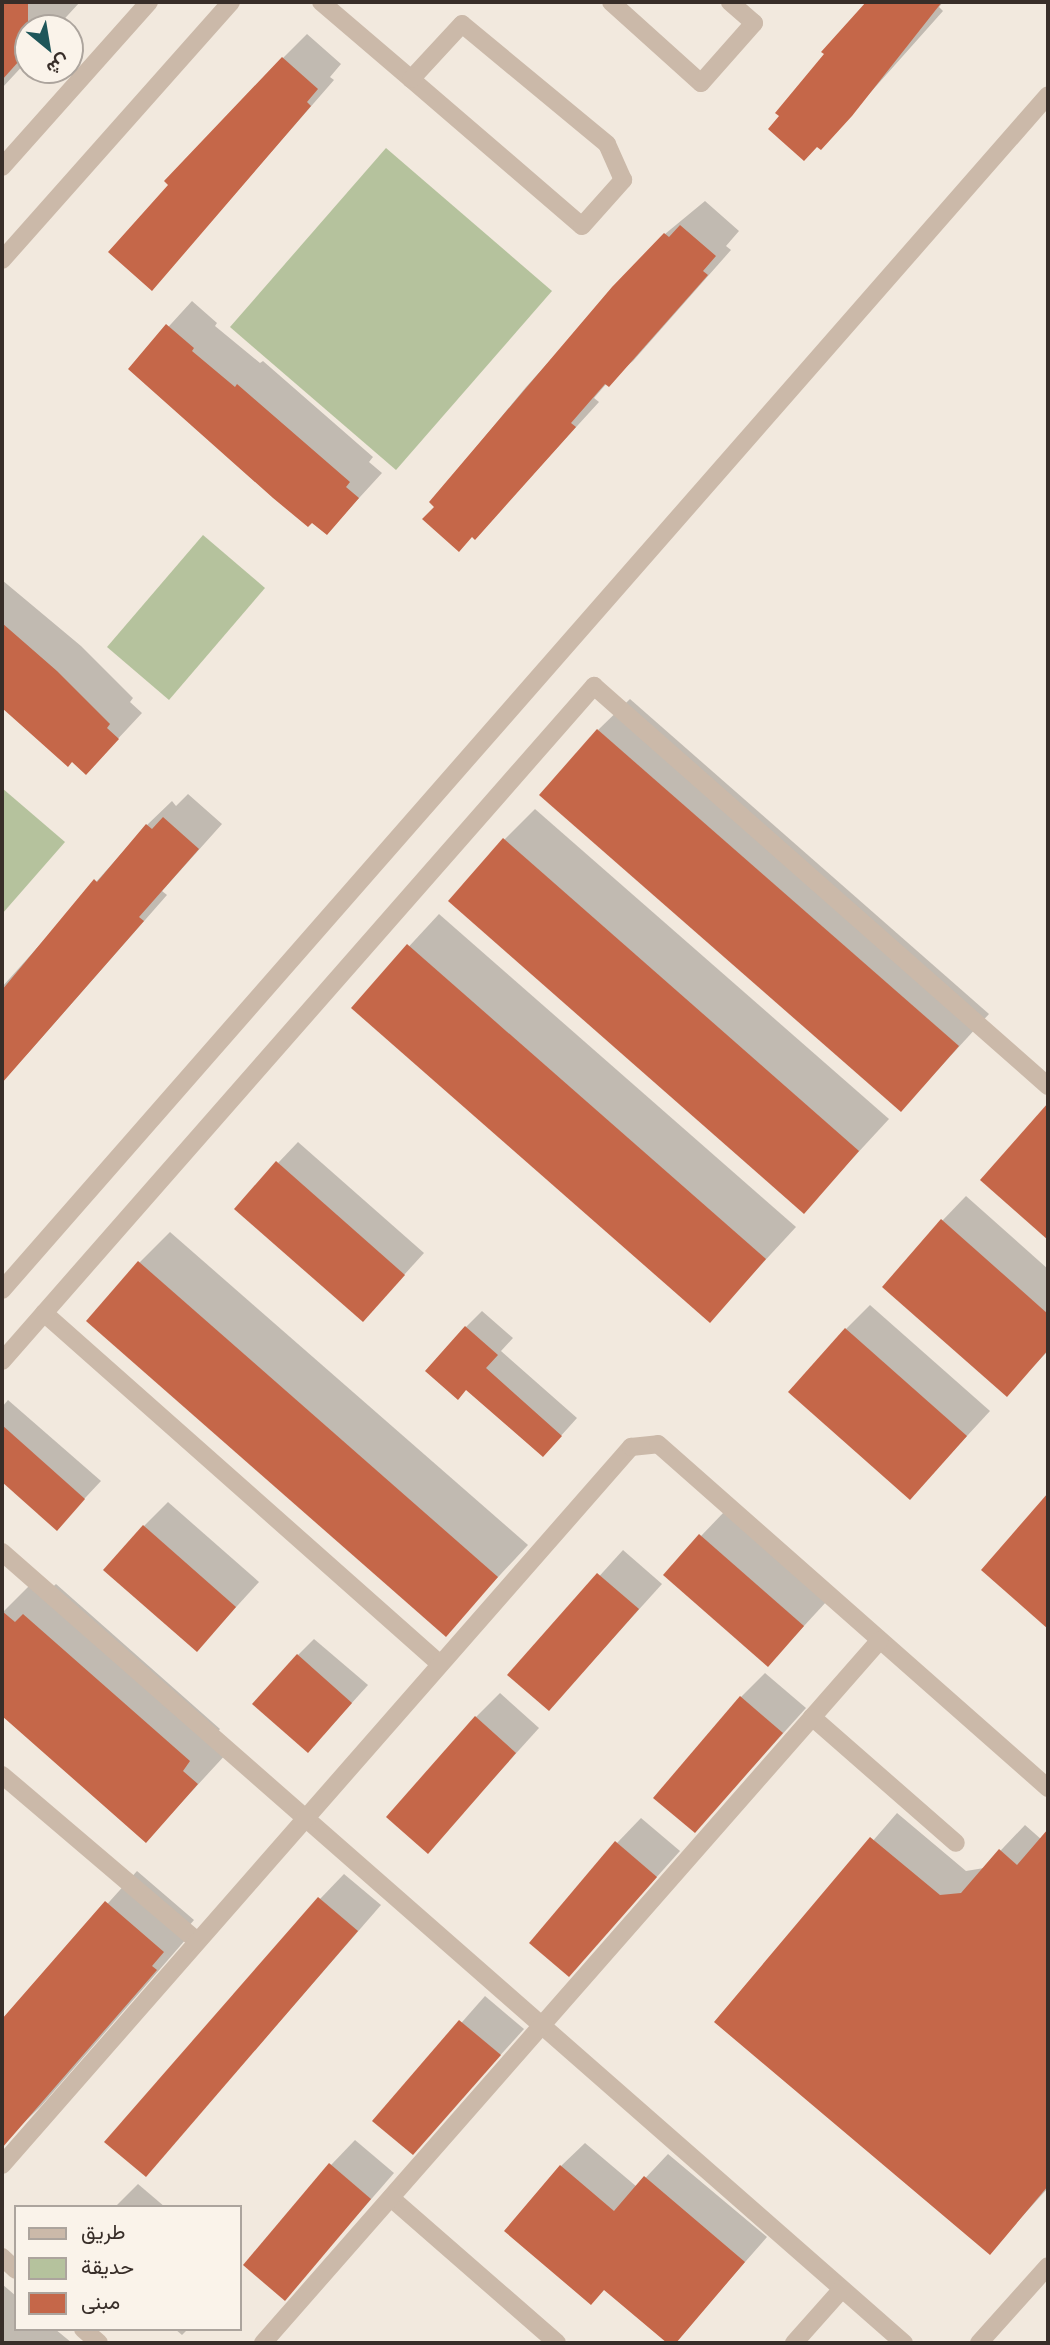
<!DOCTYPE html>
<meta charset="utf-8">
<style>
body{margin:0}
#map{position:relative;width:1050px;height:2345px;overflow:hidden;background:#f2e9de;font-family:"Asap Condensed",Vazirmatn,sans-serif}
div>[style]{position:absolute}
.green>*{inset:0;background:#b5c29d}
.shadow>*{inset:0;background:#0003}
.building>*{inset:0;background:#c56749}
.minor>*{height:18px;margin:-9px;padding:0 9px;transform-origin:9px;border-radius:9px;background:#cbb9a9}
span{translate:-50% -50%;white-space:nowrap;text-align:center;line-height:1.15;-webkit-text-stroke:5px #faf3ea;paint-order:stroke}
.frame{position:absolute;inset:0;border:4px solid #382e29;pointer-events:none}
.legend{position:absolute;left:14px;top:2205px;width:228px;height:126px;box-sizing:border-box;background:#faf3ea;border:2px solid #aca49d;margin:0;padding:9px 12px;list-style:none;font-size:21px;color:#382e29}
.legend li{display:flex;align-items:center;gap:14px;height:35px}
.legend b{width:35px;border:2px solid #aca49d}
.north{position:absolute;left:14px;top:14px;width:70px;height:70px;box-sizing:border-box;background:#faf3ea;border:2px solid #aca49d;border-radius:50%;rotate:150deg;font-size:19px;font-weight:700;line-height:28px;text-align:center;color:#382e29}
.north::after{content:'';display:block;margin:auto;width:24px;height:32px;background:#1e565a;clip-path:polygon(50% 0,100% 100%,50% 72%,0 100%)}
</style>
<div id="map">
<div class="green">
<div style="clip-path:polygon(386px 148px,552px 291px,396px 470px,230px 327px)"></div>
<div style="clip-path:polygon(203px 535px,265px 588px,169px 700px,107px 647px)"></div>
<div style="clip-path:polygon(2px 788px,65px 842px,2px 914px)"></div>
</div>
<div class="shadow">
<div style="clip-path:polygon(2px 2px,80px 2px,56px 28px,28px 28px,28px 60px,2px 88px)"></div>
<div style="clip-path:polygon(868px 2px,943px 2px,939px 7px,943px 11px,821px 148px,824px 52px)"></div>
<div style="clip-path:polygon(307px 34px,341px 64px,330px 77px,334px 80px,152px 289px,283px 58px)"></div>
<div style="clip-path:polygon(705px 201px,739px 231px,726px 246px,731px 250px,633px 361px,607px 383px,594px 398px,599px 402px,475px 538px,431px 502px,526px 387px,665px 234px)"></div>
<div style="clip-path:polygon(192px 301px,217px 323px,215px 326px,260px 363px,263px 361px,373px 457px,369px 462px,382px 473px,327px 533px,130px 369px)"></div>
<div style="clip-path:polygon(2px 580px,81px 646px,133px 698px,130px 702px,142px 713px,86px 773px,72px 760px,68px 764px,2px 706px)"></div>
<div style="clip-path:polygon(630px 699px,989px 1014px,901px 1110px,598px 730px)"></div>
<div style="clip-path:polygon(188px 794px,222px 824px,162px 891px,167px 895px,30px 1051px,6px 1076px,2px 1074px,2px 987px,147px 825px,172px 801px,176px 806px)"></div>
<div style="clip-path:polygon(535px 809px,889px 1119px,804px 1211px,504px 840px)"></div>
<div style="clip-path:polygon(439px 914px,796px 1227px,710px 1320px,353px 1007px)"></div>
<div style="clip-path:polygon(1048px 1107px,1048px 1238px,983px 1180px)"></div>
<div style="clip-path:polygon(298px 1142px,424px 1253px,363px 1320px,278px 1163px)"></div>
<div style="clip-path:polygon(966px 1196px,1048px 1269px,1048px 1351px,1007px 1394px,942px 1221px)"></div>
<div style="clip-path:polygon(170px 1232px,528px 1545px,445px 1634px,139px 1263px)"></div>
<div style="clip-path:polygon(870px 1305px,990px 1411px,910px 1498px,846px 1329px)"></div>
<div style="clip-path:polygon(482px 1311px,513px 1338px,501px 1351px,577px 1418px,559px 1438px,467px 1389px,466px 1327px)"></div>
<div style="clip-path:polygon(8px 1400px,101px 1481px,57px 1528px,2px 1480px,2px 1407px)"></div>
<div style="clip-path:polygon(1048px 1497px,1048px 1626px,983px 1569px)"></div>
<div style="clip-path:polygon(168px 1502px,259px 1582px,197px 1650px,144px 1526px)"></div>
<div style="clip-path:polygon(725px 1511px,827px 1601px,768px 1665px,701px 1536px)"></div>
<div style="clip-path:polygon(623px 1550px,662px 1584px,549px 1709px,510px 1675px)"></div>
<div style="clip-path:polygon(34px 1581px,47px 1592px,56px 1584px,220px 1729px,213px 1738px,228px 1752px,146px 1841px,2px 1714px,2px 1613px)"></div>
<div style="clip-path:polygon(314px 1639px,368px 1685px,324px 1734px,298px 1655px)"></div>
<div style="clip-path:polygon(765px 1673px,806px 1708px,695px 1831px,741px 1697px)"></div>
<div style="clip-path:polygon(500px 1693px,539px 1728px,428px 1851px,476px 1717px)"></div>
<div style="clip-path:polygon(897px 1813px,966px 1871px,984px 1868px,1025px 1825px,1042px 1840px,1048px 1834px,1048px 2188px,990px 2252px,716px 2022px)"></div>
<div style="clip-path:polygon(641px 1818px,680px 1851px,569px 1975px,617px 1843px)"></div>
<div style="clip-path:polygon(137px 1871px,194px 1920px,182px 1934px,187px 1938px,41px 2106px,9px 2137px,6px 2133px,2px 2137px,2px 2021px)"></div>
<div style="clip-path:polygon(344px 1874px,381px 1905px,146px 2175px,320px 1899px)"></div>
<div style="clip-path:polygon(485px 1996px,524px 2029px,412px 2153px,375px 2121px)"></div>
<div style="clip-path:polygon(355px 2140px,394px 2173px,285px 2298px,331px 2165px)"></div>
<div style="clip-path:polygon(585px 2143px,637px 2187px,668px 2154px,767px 2237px,674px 2343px,605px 2288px,561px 2166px)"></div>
<div style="clip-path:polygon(138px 2184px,165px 2207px,115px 2207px)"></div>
<div style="clip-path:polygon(2px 2284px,16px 2296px,16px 2329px,55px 2329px,72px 2343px,2px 2343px)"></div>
<div style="clip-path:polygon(175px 2329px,188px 2329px,182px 2335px)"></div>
</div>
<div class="building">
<div style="clip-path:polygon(2px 2px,28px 2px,28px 51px,2px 80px)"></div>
<div style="clip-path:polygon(866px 2px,942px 2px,852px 116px,821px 150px,817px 147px,804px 161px,768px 129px,779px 116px,775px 113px,824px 54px,821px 52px)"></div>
<div style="clip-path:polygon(282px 57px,318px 89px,307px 102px,311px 106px,152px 291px,108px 252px,168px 185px,164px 181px)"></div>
<div style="clip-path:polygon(680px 225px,716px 256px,703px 271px,708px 275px,609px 387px,605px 384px,571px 423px,576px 427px,475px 540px,472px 537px,459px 552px,422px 519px,434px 507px,429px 502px,612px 287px,664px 233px,669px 237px)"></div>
<div style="clip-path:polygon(166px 324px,194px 348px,192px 351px,235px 387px,237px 384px,350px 482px,346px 487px,359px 498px,327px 535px,312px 523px,308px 527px,273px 498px,128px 369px)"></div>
<div style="clip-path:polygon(2px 623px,57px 671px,110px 724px,107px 728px,119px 739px,86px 775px,72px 762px,68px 767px,2px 708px)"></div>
<div style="clip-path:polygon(597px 729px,959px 1046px,901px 1112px,539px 795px)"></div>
<div style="clip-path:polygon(163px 817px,199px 849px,139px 917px,144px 921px,2px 1083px,2px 990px,94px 879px,97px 882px,146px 824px,152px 829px)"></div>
<div style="clip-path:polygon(503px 838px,859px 1151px,804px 1214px,448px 901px)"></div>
<div style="clip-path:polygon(407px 944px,766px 1259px,710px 1323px,351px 1008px)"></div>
<div style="clip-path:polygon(1048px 1103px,1048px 1240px,980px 1180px)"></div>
<div style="clip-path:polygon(276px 1161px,405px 1275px,363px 1322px,234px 1209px)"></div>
<div style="clip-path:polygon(941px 1219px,1048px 1314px,1048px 1350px,1007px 1397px,882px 1287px)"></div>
<div style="clip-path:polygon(138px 1261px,498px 1577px,446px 1637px,86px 1321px)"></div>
<div style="clip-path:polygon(465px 1326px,498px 1355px,486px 1368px,562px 1436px,543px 1457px,466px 1390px,458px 1400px,425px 1371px)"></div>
<div style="clip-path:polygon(845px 1328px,967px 1436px,910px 1500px,788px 1392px)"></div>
<div style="clip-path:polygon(2px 1425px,85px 1499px,57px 1531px,2px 1482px)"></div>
<div style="clip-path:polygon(1048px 1493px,1048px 1629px,981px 1570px)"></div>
<div style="clip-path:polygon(143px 1525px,236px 1607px,197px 1652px,103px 1570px)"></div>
<div style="clip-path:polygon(699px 1534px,804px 1626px,768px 1667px,663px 1575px)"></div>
<div style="clip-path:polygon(597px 1573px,639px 1609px,549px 1711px,507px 1675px)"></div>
<div style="clip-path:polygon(2px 1611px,15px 1622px,23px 1614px,190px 1761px,183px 1771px,198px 1784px,146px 1843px,2px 1716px)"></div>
<div style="clip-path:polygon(297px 1654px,352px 1703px,308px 1753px,252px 1704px)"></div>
<div style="clip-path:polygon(740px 1696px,783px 1733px,695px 1833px,653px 1798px)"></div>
<div style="clip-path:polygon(475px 1716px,516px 1753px,428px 1854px,386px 1817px)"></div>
<div style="clip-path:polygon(1048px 1829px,1048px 2186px,990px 2255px,714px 2022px,870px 1837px,940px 1895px,961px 1893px,999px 1849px,1017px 1865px)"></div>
<div style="clip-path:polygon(615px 1841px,657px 1877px,569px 1977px,529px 1943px)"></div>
<div style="clip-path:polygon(318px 1897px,358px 1931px,146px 2177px,104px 2142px)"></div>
<div style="clip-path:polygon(105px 1901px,164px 1952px,152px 1966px,157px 1970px,2px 2148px,2px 2019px)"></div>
<div style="clip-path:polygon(459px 2020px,501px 2055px,413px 2155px,372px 2121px)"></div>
<div style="clip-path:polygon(329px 2163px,371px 2199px,285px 2301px,243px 2265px)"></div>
<div style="clip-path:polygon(560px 2165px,614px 2211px,644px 2176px,745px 2262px,676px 2343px,667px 2343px,604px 2290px,591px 2305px,504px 2231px)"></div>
</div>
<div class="minor">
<div style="left:321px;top:2px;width:118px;rotate:40.5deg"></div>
<div style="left:411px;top:79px;width:225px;rotate:40.7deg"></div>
<div style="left:582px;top:226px;width:62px;rotate:-48.3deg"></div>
<div style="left:623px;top:180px;width:39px;rotate:-114deg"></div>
<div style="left:607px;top:144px;width:188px;rotate:-140.4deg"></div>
<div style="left:462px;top:24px;width:75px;rotate:132.8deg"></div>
<div style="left:611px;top:2px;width:121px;rotate:42deg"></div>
<div style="left:701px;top:83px;width:80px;rotate:-48.5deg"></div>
<div style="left:754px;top:23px;width:32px;rotate:-139deg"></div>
<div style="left:2px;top:167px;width:221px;rotate:-48.3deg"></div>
<div style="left:2px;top:260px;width:345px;rotate:-48.4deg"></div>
<div style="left:2px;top:1290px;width:1588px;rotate:-48.8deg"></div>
<div style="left:44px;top:1313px;width:528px;rotate:41.54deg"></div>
<div style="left:2px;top:1361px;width:898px;rotate:-48.75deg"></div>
<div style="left:594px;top:686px;width:605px;rotate:41.38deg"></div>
<div style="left:2px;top:1552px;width:1200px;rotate:41.25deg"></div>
<div style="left:812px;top:1717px;width:191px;rotate:41.2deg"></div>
<div style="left:2px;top:1775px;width:256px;rotate:40.4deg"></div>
<div style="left:2px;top:2165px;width:955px;rotate:-48.78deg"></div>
<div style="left:631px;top:1447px;width:27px;rotate:-6deg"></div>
<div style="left:658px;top:1444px;width:520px;rotate:41.41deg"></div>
<div style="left:391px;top:2198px;width:220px;rotate:41.1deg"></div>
<div style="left:2px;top:2257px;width:19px;rotate:43deg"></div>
<div style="left:83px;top:2329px;width:21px;rotate:41deg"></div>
<div style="left:263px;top:2343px;width:935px;rotate:-48.73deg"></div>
<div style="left:794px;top:2343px;width:72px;rotate:-48.4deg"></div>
<div style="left:979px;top:2343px;width:103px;rotate:-48.1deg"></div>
</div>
<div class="frame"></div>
<ul class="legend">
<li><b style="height:9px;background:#cbb9a9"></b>طريق</li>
<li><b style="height:19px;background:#b5c29d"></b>حديقة</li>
<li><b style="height:19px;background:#c56749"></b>مبنى</li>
</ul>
<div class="north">ش</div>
</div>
